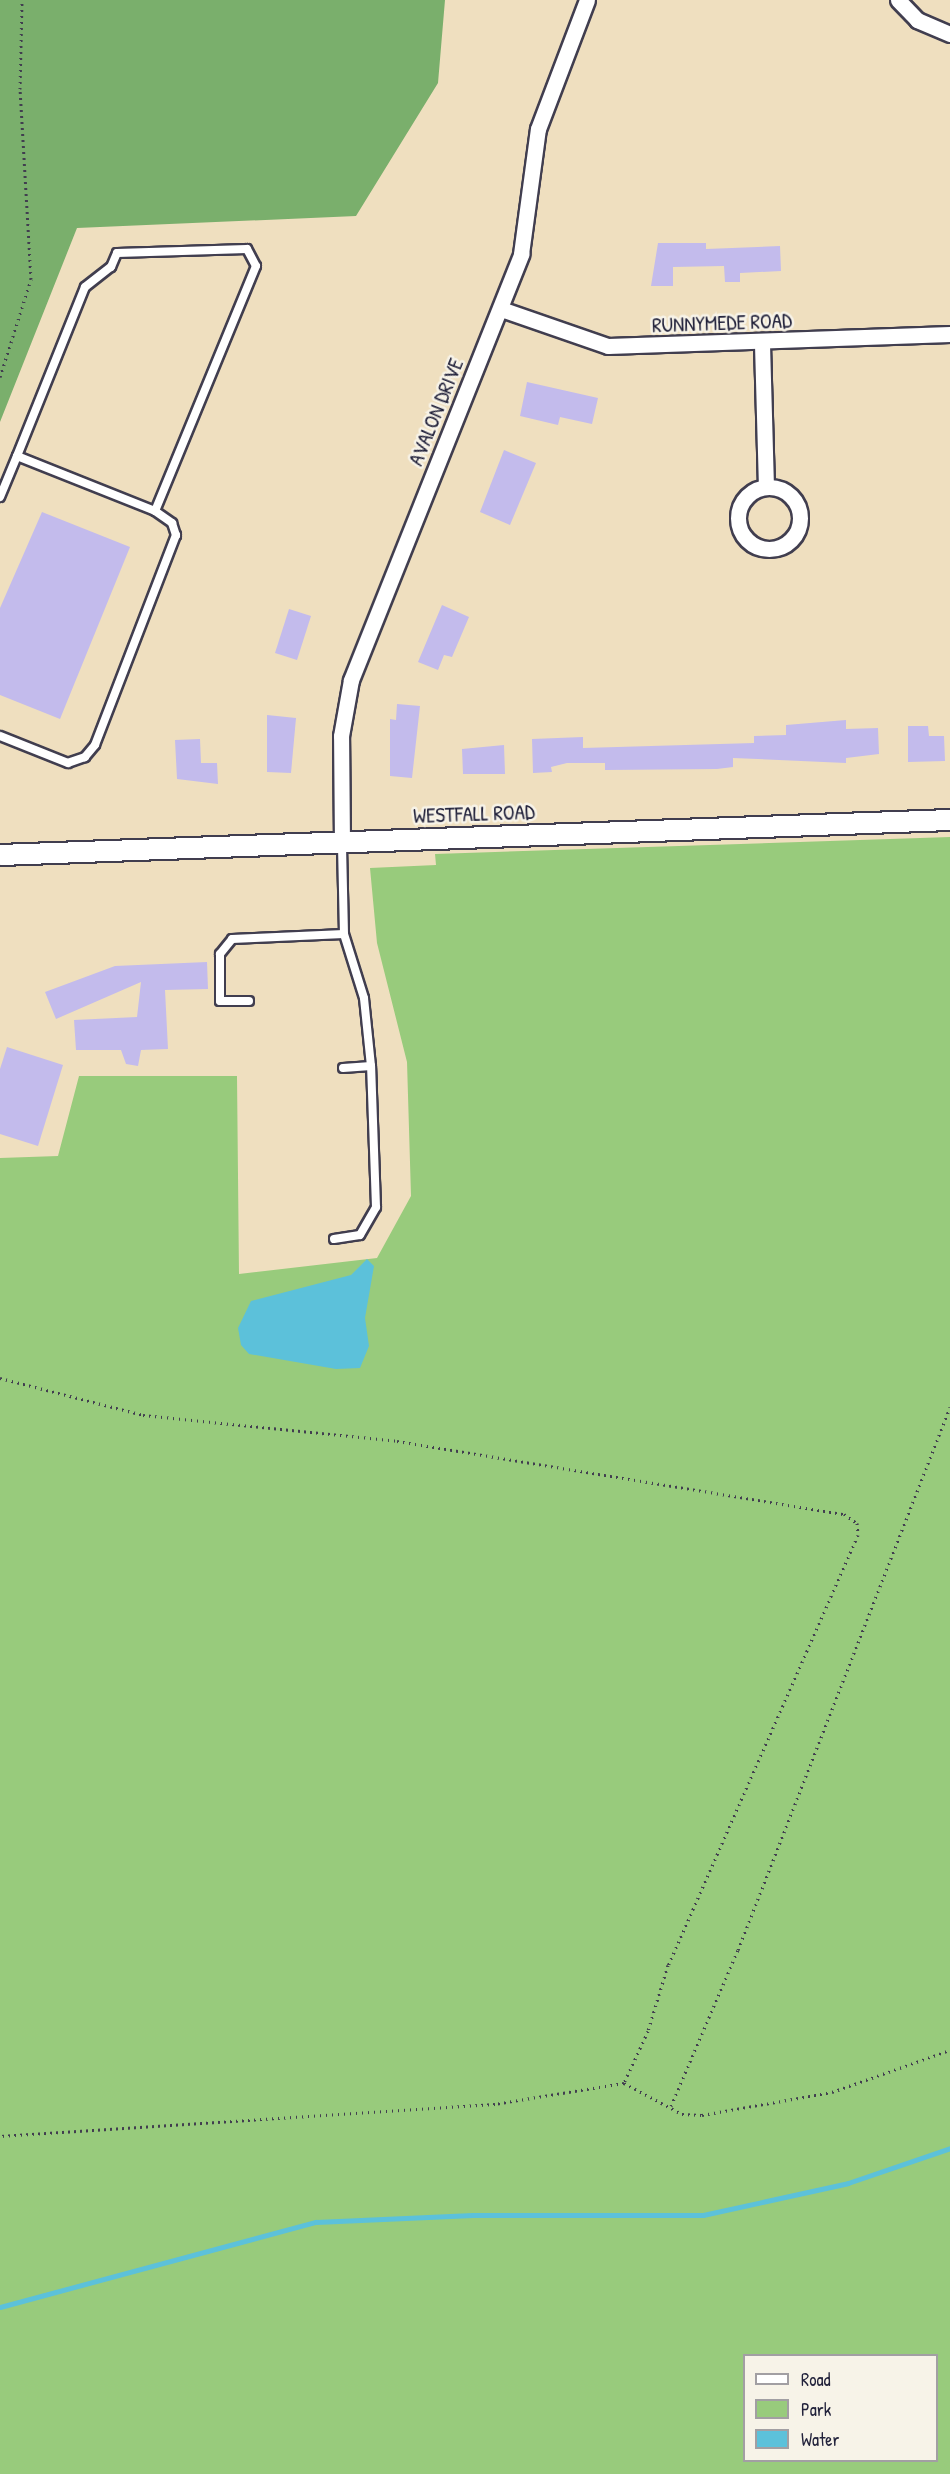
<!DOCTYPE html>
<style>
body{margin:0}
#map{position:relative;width:950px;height:2474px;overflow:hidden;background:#efdfbf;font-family:"Patrick Hand",sans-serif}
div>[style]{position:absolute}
.green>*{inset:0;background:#98cb7c}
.forest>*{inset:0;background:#7aaf6c}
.water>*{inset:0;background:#5cc1da}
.stream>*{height:5px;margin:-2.5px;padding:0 2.5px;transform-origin:2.5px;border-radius:2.5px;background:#5cc1da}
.building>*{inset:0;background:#c3bbec}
.path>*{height:3px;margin-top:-1.5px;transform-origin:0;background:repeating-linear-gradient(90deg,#413e4f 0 1.5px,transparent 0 6px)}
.roads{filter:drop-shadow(2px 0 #413e4f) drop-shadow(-2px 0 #413e4f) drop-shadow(0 2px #413e4f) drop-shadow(0 -2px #413e4f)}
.service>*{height:8px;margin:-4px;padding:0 4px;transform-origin:4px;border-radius:4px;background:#fff}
.minor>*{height:15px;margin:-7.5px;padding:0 7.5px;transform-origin:7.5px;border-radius:7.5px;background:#fff}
.minor>.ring{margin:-7.5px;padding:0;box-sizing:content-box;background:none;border:15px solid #fff;border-radius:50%}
.tertiary>*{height:20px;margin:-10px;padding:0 10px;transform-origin:10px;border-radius:10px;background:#fff}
span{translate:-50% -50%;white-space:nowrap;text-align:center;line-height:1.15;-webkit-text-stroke:5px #f7f3e8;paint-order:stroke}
.street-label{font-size:21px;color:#22223b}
.legend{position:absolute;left:743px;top:2354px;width:195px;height:108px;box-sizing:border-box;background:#f7f3e8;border:2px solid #a29fa3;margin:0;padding:8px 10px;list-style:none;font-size:18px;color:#22223b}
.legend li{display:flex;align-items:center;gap:12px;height:30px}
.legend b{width:30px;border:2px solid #a29fa3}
</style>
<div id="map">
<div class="green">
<div style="clip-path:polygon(evenodd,950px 837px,950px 2474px,0 2474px,0 1158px,58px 1156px,79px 1076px,237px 1076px,239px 1274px,377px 1258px,411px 1196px,407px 1062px,377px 943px,370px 868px,436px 865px,435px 854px,950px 837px,744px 2356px,936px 2356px,936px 2460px,744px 2460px,744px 2356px)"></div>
</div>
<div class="forest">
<div style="clip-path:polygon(0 0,445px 0,438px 83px,356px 216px,77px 228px,0 422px)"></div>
</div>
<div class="water">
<div style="clip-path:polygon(367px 1259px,374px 1266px,365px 1318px,369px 1346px,360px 1368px,336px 1369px,249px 1354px,241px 1345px,238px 1328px,251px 1301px,351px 1275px)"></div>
</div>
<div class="stream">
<div style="left:0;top:2307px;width:327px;rotate:-15.1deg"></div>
<div style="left:316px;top:2222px;width:157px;rotate:-2.6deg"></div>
<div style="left:473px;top:2215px;width:230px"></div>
<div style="left:703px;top:2215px;width:148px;rotate:-12.4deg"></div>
<div style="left:848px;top:2183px;width:108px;rotate:-18.9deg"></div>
</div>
<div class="building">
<div style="clip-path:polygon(658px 243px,706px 243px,706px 249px,780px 246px,781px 271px,740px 273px,740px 282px,725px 282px,724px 266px,673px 267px,673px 286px,651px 286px)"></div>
<div style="clip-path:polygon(527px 382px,598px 398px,592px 424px,560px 417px,558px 425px,520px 416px)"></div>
<div style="clip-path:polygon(504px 450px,536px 463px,510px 525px,480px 512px)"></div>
<div style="clip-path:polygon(42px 512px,130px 547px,60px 719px,0 695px,0 608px)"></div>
<div style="clip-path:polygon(442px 605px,469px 617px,452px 657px,444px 655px,438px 670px,418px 662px)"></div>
<div style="clip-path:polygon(289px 609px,311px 616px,297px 660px,275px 653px)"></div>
<div style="clip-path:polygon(397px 704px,420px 706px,412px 778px,390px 776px,390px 719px,396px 720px)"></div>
<div style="clip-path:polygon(267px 715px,296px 718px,291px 773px,267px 772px)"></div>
<div style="clip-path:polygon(846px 720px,846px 729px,878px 728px,879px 754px,846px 758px,846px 763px,733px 758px,733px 767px,717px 769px,605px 770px,605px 763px,567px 763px,551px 767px,552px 772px,533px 773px,532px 739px,583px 737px,583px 748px,754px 743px,754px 736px,786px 735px,786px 725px)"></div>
<div style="clip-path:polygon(908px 726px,928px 726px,929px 736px,944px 736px,945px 761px,908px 762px)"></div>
<div style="clip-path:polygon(200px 739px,201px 763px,217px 763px,218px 784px,177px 779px,175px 740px)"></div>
<div style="clip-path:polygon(504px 745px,505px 774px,463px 774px,462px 749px)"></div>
<div style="clip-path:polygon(207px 962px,208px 989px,165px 990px,168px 1049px,141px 1050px,138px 1066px,126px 1064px,121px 1050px,76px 1050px,74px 1020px,137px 1017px,141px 982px,56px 1019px,45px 992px,115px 966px)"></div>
<div style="clip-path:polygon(7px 1047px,63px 1065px,38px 1146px,0 1134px,0 1069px)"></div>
</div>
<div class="path">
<div style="left:0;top:377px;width:103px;rotate:-72.4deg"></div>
<div style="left:31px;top:279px;width:190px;rotate:-93.3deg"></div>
<div style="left:20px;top:89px;width:89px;rotate:-88.7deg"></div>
<div style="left:0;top:1378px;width:148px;rotate:14.5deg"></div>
<div style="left:143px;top:1415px;width:255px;rotate:5.8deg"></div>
<div style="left:397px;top:1441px;width:453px;rotate:9.3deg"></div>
<div style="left:844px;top:1514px;width:16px;rotate:35deg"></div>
<div style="left:857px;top:1523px;width:12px;rotate:85deg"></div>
<div style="left:858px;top:1535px;width:470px;rotate:113.8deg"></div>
<div style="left:668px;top:1965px;width:69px;rotate:106.9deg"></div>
<div style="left:648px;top:2031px;width:57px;rotate:114.8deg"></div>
<div style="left:624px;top:2083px;width:131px;rotate:170.8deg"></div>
<div style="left:495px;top:2104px;width:496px;rotate:176.3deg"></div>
<div style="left:624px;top:2083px;width:66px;rotate:28.1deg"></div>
<div style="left:682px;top:2114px;width:20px;rotate:3deg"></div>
<div style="left:702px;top:2115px;width:132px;rotate:-10deg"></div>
<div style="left:832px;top:2092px;width:125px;rotate:-19.6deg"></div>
<div style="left:671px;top:2106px;width:170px;rotate:-66.8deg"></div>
<div style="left:738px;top:1950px;width:583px;rotate:-68.67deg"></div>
</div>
<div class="roads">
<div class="service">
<div style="left:17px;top:456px;width:182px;rotate:-68.1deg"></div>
<div style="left:85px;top:287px;width:33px;rotate:-38deg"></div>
<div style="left:111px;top:267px;width:15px;rotate:-67deg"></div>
<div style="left:117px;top:253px;width:130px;rotate:-1.8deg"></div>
<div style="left:247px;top:249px;width:19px;rotate:62deg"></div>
<div style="left:256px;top:266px;width:265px;rotate:112.4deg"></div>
<div style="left:0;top:497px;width:44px;rotate:-67.5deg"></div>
<div style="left:17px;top:456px;width:149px;rotate:21.7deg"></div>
<div style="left:155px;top:511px;width:21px;rotate:35deg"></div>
<div style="left:172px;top:523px;width:13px;rotate:72deg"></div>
<div style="left:176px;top:535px;width:225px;rotate:111.1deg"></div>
<div style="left:95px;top:745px;width:16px;rotate:130deg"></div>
<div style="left:85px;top:757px;width:18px;rotate:161deg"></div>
<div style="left:68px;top:763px;width:73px;rotate:-158.3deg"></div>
<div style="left:249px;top:1001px;width:29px;rotate:180deg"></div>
<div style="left:220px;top:1001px;width:47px;rotate:-90deg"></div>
<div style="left:220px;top:954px;width:19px;rotate:-51deg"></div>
<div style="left:232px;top:939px;width:112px;rotate:-2.6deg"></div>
<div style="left:343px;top:1068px;width:28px;rotate:-4deg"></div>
<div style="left:334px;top:1239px;width:26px;rotate:-9deg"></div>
<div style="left:360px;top:1235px;width:32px;rotate:-60deg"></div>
<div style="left:376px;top:1207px;width:141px;rotate:-92deg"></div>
<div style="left:371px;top:1066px;width:68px;rotate:-95.9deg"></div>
<div style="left:364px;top:998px;width:67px;rotate:-107.4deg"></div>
<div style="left:344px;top:934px;width:90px;rotate:-91.3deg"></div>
</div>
<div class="minor">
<div style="left:898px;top:0;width:28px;rotate:46deg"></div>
<div style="left:917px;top:20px;width:36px;rotate:23deg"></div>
<div style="left:501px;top:309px;width:113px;rotate:19.1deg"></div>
<div style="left:608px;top:346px;width:342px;rotate:-2deg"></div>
<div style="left:762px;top:344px;width:142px;rotate:88.4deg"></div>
<div class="ring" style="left:738px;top:487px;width:47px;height:47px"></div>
<div style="left:342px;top:843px;width:107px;rotate:-90.5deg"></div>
<div style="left:341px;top:736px;width:57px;rotate:-79.9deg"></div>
<div style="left:351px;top:680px;width:459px;rotate:-68.2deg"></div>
<div style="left:521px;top:254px;width:126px;rotate:-82.3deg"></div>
<div style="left:538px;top:129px;width:138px;rotate:-69.2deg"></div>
</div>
<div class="tertiary">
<div style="left:0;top:855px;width:951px;rotate:-2.11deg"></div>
</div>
</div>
<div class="street-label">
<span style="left:722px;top:323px;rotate:-2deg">RUNNYMEDE ROAD</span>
<span style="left:436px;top:412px;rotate:-68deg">AVALON DRIVE</span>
<span style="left:474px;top:814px;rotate:-2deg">WESTFALL ROAD</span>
</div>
<ul class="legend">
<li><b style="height:8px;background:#fff"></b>Road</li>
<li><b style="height:16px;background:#98cb7c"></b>Park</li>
<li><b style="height:16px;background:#5cc1da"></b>Water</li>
</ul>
</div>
